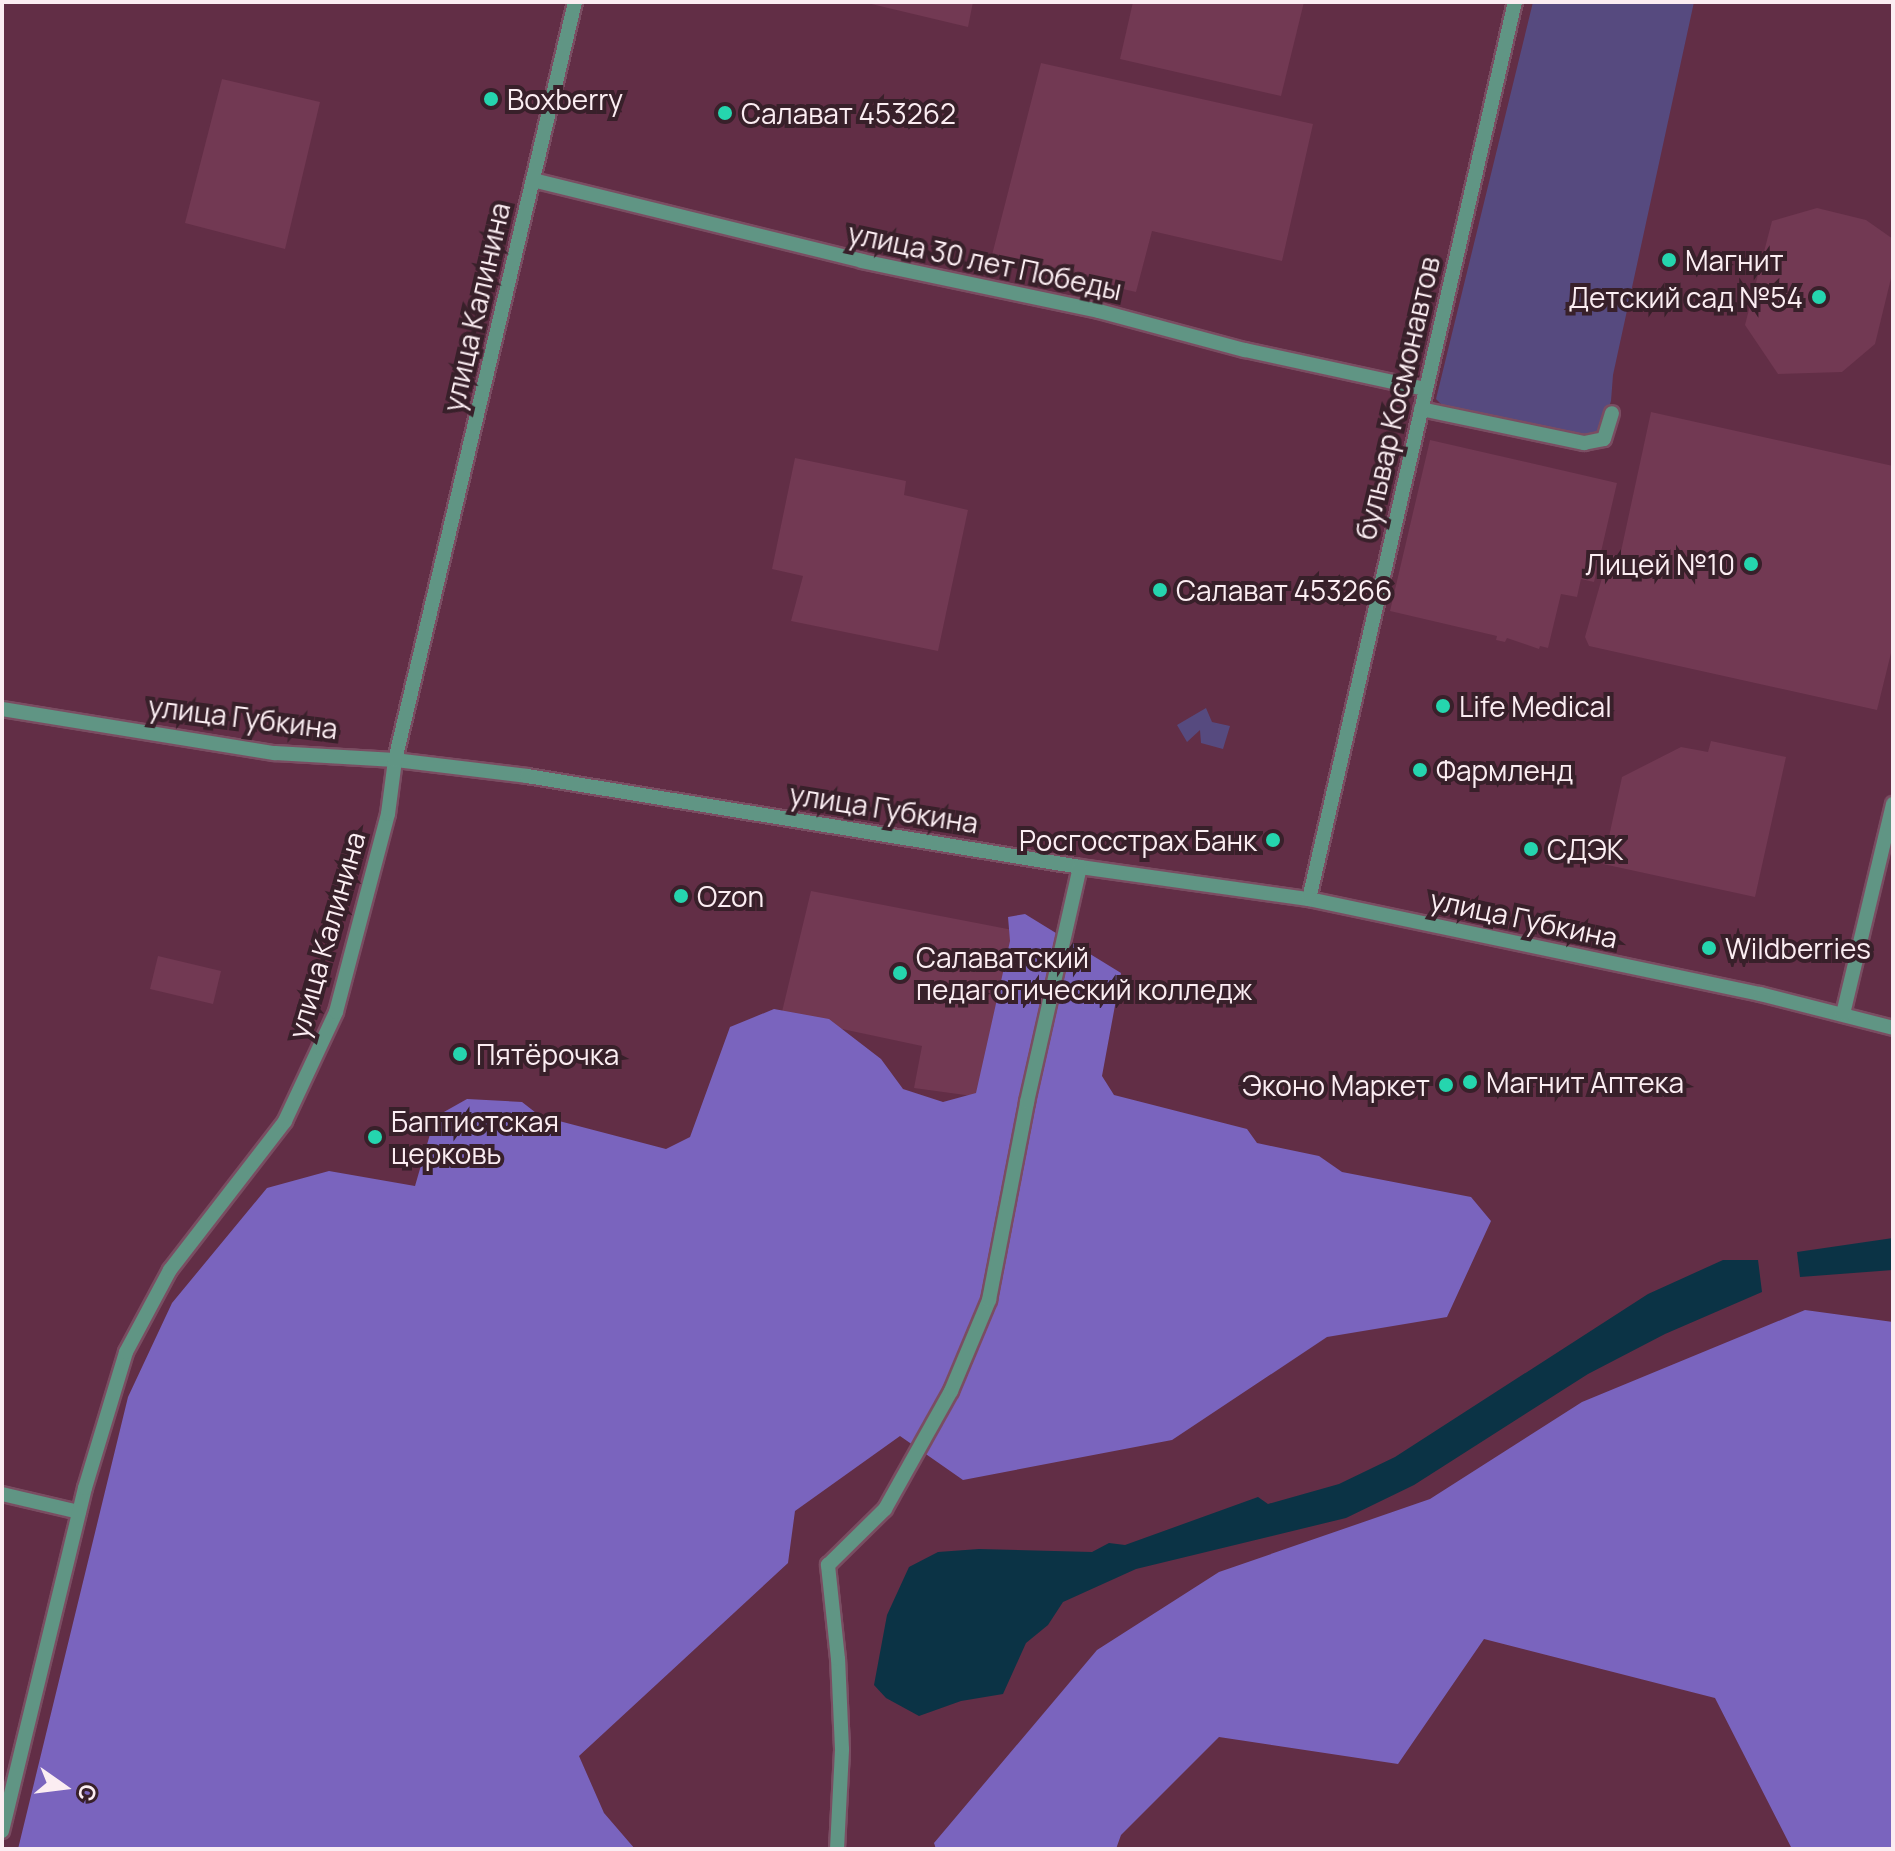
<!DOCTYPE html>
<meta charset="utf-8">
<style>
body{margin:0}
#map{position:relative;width:1895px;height:1851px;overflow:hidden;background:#622e46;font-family:Manrope,sans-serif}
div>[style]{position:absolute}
.built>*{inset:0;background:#723953}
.green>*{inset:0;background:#564a7f}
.forest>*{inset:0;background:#7a64be}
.water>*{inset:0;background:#0b3345}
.roads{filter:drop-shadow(2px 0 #7a4d62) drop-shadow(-2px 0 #7a4d62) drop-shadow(0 2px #7a4d62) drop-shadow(0 -2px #7a4d62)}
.minor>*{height:14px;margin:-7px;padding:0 7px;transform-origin:7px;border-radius:7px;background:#609584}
.dots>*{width:22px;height:22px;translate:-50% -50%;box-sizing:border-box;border:4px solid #38202a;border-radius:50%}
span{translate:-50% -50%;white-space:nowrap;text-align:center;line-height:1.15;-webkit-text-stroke:8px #38202a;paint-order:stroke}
.poi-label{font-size:28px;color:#fbedf2}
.left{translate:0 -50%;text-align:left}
.right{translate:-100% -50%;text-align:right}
.street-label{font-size:28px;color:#fbedf2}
.frame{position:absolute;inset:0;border:4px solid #fbedf2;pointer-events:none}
.north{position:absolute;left:24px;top:1747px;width:80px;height:80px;-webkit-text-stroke:6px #38202a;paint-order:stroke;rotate:104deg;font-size:22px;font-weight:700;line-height:32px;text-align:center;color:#fbedf2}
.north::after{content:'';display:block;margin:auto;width:28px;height:36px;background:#fbedf2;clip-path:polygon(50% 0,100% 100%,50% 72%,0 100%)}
</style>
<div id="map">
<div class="built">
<div style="clip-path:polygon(863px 2px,973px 2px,968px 27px)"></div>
<div style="clip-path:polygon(1133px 2px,1304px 2px,1281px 96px,1120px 59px)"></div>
<div style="clip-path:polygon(1041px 63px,1313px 124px,1282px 261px,1152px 231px,1136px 292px,991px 259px)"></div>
<div style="clip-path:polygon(222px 79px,320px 102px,285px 249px,185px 223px)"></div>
<div style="clip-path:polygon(1817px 208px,1866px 220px,1893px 239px,1893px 270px,1875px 344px,1842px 372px,1778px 374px,1745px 325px,1772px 221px)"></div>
<div style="clip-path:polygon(1651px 412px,1893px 466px,1893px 645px,1877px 710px,1589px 646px,1585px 637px,1604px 571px,1612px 555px,1620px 556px)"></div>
<div style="clip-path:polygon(1430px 440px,1617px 483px,1594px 582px,1581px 579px,1577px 597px,1561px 594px,1548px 648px,1540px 646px,1539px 649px,1507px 638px,1505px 642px,1496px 640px,1497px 636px,1390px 611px)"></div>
<div style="clip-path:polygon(795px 458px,906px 481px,904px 495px,968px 510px,938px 651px,791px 621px,803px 576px,772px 569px)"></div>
<div style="clip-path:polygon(1711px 741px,1786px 757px,1755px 897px,1603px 864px,1622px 777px,1681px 747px,1708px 752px)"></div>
<div style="clip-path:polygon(811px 891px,1018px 931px,980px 1097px,914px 1088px,922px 1046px,781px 1016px)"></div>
<div style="clip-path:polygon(158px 956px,221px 971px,213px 1004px,150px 989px)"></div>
</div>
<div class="green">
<div style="clip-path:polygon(1533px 2px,1694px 2px,1613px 375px,1611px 401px,1601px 431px,1587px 439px,1449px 412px,1436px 399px)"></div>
<div style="clip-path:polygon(1206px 708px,1212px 722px,1230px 726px,1223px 749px,1201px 743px,1200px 730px,1187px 742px,1177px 725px)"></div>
</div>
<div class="forest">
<div style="clip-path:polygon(1025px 914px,1121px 973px,1102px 1076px,1114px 1095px,1247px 1129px,1257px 1143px,1319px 1156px,1342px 1172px,1471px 1197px,1491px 1221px,1447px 1317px,1327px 1337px,1172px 1440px,963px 1480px,900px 1436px,795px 1511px,788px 1563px,579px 1756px,604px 1813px,635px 1849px,18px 1849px,128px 1397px,172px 1303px,267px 1188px,329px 1171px,415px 1186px,435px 1117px,467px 1099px,522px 1102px,540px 1116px,666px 1149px,690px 1137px,730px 1027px,774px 1009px,829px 1019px,881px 1059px,903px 1089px,943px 1102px,976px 1093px,1010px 941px,1008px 917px)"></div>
<div style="clip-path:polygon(1805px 1310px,1893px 1322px,1893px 1849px,1792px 1849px,1715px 1698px,1484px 1639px,1398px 1764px,1219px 1737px,1121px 1835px,1116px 1849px,936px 1849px,934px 1843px,1097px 1650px,1219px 1572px,1430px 1499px,1582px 1402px)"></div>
</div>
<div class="water">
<div style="clip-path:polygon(1893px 1238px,1893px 1270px,1800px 1277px,1797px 1252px)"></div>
<div style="clip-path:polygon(1723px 1260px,1758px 1260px,1762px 1292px,1665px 1334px,1588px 1374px,1414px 1485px,1346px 1518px,1136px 1569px,1063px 1602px,1048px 1625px,1026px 1643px,1003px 1694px,961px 1701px,919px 1716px,886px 1698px,874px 1685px,887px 1615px,909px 1567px,938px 1552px,979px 1549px,1092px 1552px,1109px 1543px,1125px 1545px,1258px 1497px,1268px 1504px,1339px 1484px,1395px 1457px,1648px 1294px)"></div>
</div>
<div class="roads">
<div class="minor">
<div style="left:533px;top:180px;width:339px;rotate:13.8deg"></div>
<div style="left:862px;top:261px;width:242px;rotate:11.9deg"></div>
<div style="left:1099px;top:311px;width:151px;rotate:15deg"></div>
<div style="left:1245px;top:350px;width:185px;rotate:12.2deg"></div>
<div style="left:1421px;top:409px;width:167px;rotate:11.8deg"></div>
<div style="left:1584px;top:443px;width:20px;rotate:-11deg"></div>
<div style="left:1604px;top:439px;width:27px;rotate:-73deg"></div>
<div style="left:2px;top:709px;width:277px;rotate:9.2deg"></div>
<div style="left:275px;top:753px;width:120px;rotate:3.3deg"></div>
<div style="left:395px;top:760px;width:133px;rotate:6.9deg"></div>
<div style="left:527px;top:776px;width:560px;rotate:9.34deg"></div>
<div style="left:1080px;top:867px;width:231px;rotate:8deg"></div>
<div style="left:1309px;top:899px;width:461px;rotate:11.9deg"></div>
<div style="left:1760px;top:994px;width:137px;rotate:14.3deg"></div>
<div style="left:1309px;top:899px;width:920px;rotate:-77.07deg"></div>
<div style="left:1843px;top:1014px;width:216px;rotate:-76.6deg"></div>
<div style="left:2px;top:1494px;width:79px;rotate:13.2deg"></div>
<div style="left:2px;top:1831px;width:353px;rotate:-76.4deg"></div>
<div style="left:85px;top:1488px;width:142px;rotate:-73.2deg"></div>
<div style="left:126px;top:1352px;width:93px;rotate:-61.8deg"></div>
<div style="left:170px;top:1270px;width:188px;rotate:-52.3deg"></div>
<div style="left:285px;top:1121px;width:120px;rotate:-64.9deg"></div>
<div style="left:336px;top:1012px;width:205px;rotate:-75.3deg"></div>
<div style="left:388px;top:814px;width:54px;rotate:-82.6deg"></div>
<div style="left:395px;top:760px;width:779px;rotate:-76.64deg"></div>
<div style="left:837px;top:1849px;width:100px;rotate:-87.1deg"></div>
<div style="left:842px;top:1749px;width:90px;rotate:-92.5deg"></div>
<div style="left:838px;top:1659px;width:95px;rotate:-96.1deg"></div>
<div style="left:828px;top:1565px;width:80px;rotate:-44.5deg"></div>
<div style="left:885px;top:1509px;width:135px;rotate:-60.8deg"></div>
<div style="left:951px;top:1391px;width:99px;rotate:-67.3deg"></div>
<div style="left:989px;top:1300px;width:202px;rotate:-79.1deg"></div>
<div style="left:1027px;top:1102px;width:241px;rotate:-77.3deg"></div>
</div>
</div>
<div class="dots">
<div style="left:491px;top:99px;background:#25d5ae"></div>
<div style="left:725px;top:113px;background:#25d5ae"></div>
<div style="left:1669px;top:260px;background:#25d5ae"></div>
<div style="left:1819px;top:297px;background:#25d5ae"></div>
<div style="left:1751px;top:564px;background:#25d5ae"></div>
<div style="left:1160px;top:590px;background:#25d5ae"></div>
<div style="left:1443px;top:706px;background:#25d5ae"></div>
<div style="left:1420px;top:770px;background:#25d5ae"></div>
<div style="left:1273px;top:840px;background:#25d5ae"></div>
<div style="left:1531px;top:849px;background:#25d5ae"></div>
<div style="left:681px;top:896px;background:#25d5ae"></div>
<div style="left:1709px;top:948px;background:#25d5ae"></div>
<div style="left:900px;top:973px;background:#25d5ae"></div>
<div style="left:460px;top:1054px;background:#25d5ae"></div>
<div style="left:1470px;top:1082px;background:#25d5ae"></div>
<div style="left:1446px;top:1085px;background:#25d5ae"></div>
<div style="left:375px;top:1137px;background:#25d5ae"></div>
</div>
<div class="poi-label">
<span class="left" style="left:507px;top:99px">Boxberry</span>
<span class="left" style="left:741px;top:113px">Салават 453262</span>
<span class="left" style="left:1685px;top:260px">Магнит</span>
<span class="right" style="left:1803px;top:297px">Детский сад №54</span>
<span class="right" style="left:1735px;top:564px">Лицей №10</span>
<span class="left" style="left:1176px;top:590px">Салават 453266</span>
<span class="left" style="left:1459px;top:706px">Life Medical</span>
<span class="left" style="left:1436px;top:770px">Фармленд</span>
<span class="right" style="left:1257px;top:840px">Росгосстрах Банк</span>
<span class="left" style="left:1547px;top:849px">СДЭК</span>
<span class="left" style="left:697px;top:896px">Ozon</span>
<span class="left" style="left:1725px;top:948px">Wildberries</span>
<span class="left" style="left:916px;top:973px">Салаватский<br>педагогический колледж</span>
<span class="left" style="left:476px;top:1054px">Пятёрочка</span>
<span class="left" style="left:1486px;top:1082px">Магнит Аптека</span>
<span class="right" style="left:1430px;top:1085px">Эконо Маркет</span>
<span class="left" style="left:391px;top:1137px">Баптистская<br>церковь</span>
</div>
<div class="street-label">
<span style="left:985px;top:261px;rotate:12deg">улица 30 лет Победы</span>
<span style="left:476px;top:307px;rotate:-77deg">улица Калинина</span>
<span style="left:1397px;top:398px;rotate:-77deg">бульвар Космонавтов</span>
<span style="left:243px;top:717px;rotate:7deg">улица Губкина</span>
<span style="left:884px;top:808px;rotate:9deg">улица Губкина</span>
<span style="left:1524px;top:918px;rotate:12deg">улица Губкина</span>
<span style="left:326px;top:935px;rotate:-74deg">улица Калинина</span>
</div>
<div class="frame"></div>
<div class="north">С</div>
</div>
